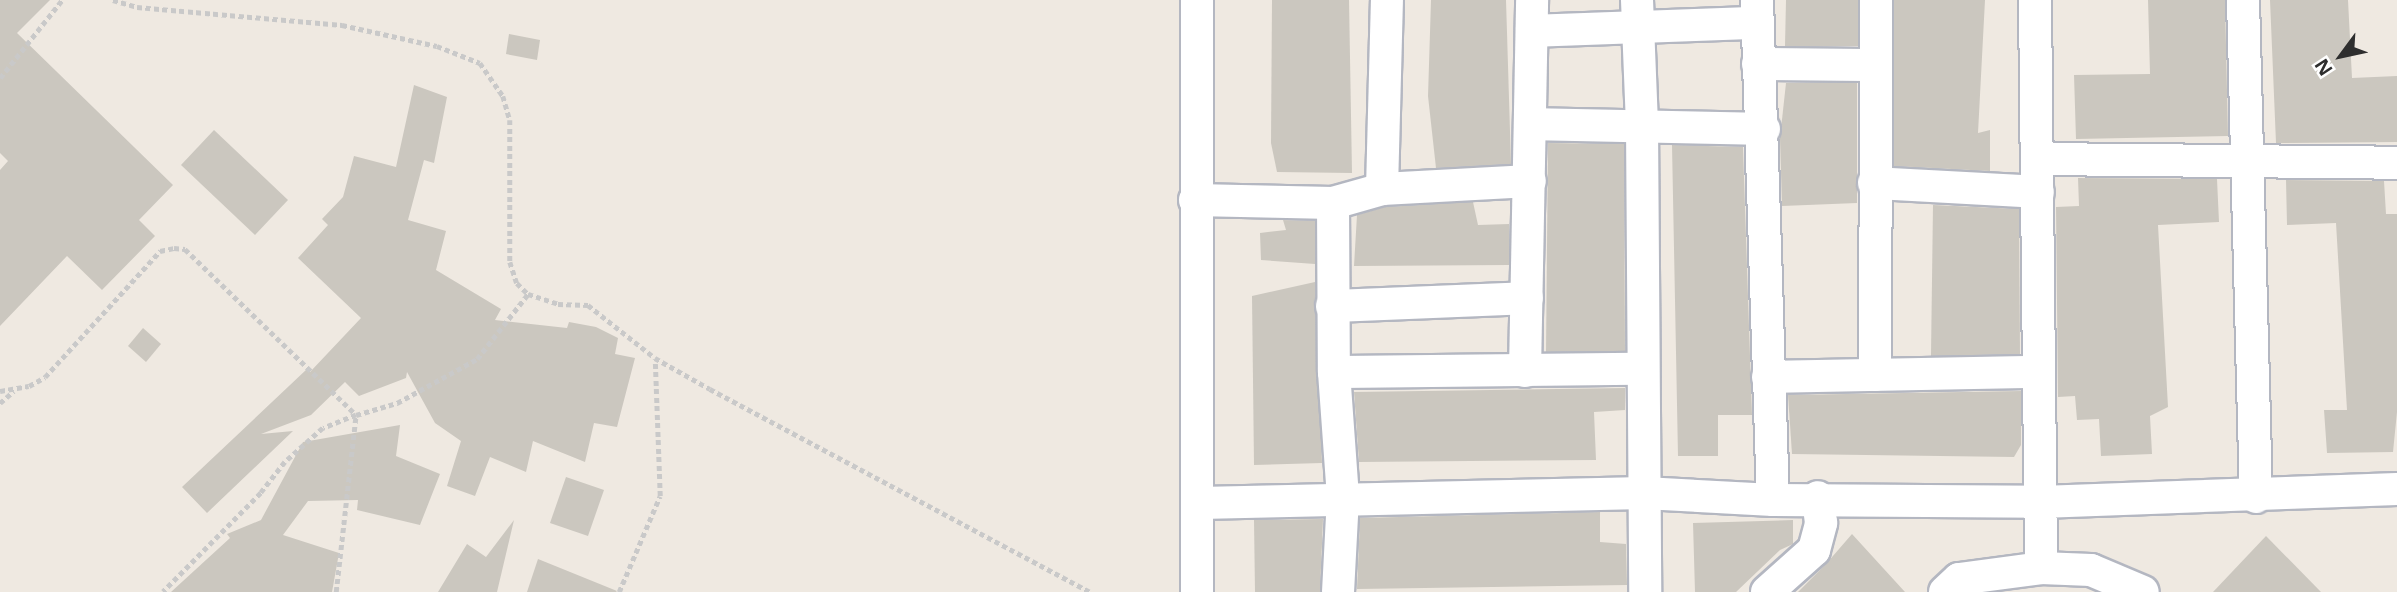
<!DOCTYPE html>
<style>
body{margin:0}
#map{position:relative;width:2397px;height:592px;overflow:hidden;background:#efe9e1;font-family:"Open Sans",sans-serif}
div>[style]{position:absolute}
.building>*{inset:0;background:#cbc7bf}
.path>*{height:4.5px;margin-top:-2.25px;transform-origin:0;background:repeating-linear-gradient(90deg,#c9c9c9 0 5px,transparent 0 8.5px)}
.roads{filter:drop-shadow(2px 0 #b4b7c1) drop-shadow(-2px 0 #b4b7c1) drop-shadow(0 2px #b4b7c1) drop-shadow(0 -2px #b4b7c1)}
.minor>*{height:32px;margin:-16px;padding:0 16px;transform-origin:16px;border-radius:16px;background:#fff}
span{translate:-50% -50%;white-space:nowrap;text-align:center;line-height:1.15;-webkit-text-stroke:7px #fff;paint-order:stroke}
.north{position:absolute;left:2306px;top:21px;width:70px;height:70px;-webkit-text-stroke:5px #fff;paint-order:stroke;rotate:237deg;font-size:19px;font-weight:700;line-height:28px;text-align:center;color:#2e2e2e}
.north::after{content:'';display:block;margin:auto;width:24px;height:32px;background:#2e2e2e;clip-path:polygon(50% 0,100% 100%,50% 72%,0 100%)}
</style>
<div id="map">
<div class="building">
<div style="clip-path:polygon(0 0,50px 0,17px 33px,173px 185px,139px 220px,155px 236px,102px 290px,67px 256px,0 326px,0 170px,8px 161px,0 153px)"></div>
<div style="clip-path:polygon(1272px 0,1349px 0,1352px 173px,1277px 172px,1271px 143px)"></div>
<div style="clip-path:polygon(1431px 0,1506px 0,1511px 164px,1436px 168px,1428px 96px)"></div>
<div style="clip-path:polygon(1786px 0,1858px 0,1858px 46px,1785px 46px)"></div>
<div style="clip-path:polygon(1894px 0,1985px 0,1978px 133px,1990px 130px,1990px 171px,1894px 166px)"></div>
<div style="clip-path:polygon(2148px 0,2225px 0,2228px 136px,2076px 139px,2074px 75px,2150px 74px)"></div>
<div style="clip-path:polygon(2270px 0,2348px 0,2352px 78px,2397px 76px,2397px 142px,2276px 143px)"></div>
<div style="clip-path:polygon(509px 34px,540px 40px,537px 60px,506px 54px)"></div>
<div style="clip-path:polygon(1786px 83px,1857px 83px,1857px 203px,1782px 206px,1780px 138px)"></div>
<div style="clip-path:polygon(414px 85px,447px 97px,434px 163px,424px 160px,408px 220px,446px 231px,436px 270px,501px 309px,495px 320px,567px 328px,569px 322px,596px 327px,618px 338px,615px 354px,635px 358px,617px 427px,594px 423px,585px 462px,533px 441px,526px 472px,490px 457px,475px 496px,447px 486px,461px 441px,435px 423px,407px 372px,406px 378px,359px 396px,345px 382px,311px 415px,261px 434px,293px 431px,207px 513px,182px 487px,307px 369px,310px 372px,361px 318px,298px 258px,328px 225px,322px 219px,343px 197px,354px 156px,396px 167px)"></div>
<div style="clip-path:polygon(214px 130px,288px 200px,255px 235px,181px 165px)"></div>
<div style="clip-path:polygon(1548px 143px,1624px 144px,1625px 351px,1546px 352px)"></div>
<div style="clip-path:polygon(1672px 145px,1743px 147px,1752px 415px,1718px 415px,1718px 456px,1678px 456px)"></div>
<div style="clip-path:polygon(2078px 178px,2217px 179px,2219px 222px,2158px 225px,2168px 407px,2150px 416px,2152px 454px,2101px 456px,2099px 419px,2077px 420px,2075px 396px,2058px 397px,2056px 207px,2079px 206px)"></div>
<div style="clip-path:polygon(2286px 180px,2384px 181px,2386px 214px,2397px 214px,2397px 412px,2393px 452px,2327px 453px,2324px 410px,2347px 410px,2336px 223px,2287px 225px)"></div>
<div style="clip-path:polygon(1473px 202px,1478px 225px,1509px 224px,1509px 265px,1354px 266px,1357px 215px,1385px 207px)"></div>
<div style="clip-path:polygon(1933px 205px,2019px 209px,2020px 354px,1931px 356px)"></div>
<div style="clip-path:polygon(1283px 220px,1315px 221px,1315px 264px,1261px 260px,1260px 233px,1286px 230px)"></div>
<div style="clip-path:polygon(1315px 282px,1322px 463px,1254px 465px,1252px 296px)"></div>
<div style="clip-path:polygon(143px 328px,161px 344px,146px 362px,128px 346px)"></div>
<div style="clip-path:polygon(1625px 388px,1625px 410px,1594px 412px,1596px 460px,1359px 462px,1354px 392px)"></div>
<div style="clip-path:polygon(2021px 391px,2021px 445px,2014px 457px,1792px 454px,1788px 395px)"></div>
<div style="clip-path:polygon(400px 425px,396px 456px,440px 474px,420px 525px,357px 510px,358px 500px,308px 501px,283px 535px,339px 553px,332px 592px,171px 592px,230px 538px,227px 534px,261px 520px,303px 442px)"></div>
<div style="clip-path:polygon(566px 477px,604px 490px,588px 536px,550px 523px)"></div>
<div style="clip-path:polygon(1600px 512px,1600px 542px,1626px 544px,1627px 585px,1357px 589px,1360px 518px)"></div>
<div style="clip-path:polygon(1323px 519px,1320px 592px,1255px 592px,1254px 520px)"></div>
<div style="clip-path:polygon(514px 520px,497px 592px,438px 592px,467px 544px,486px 557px)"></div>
<div style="clip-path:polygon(1793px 520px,1793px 544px,1780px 550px,1736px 592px,1695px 592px,1693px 523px)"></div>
<div style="clip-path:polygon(1852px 534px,1905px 592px,1798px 592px,1826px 564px)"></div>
<div style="clip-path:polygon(2266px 536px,2321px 592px,2213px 592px)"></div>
<div style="clip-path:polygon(538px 559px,617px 591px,616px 592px,527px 592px)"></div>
</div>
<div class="path">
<div style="left:113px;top:0;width:25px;rotate:16deg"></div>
<div style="left:137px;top:7px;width:206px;rotate:5deg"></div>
<div style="left:342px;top:25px;width:97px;rotate:12.5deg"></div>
<div style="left:437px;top:46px;width:46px;rotate:21.6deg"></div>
<div style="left:480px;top:63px;width:40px;rotate:55.1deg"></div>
<div style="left:503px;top:96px;width:25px;rotate:74deg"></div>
<div style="left:510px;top:120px;width:142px;rotate:90deg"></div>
<div style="left:510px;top:262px;width:22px;rotate:72deg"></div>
<div style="left:517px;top:283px;width:16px;rotate:45deg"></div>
<div style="left:528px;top:294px;width:32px;rotate:18deg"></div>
<div style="left:558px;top:304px;width:30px;rotate:2deg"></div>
<div style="left:588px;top:305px;width:85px;rotate:38.3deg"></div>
<div style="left:655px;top:358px;width:63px;rotate:29.4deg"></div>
<div style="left:710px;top:389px;width:431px;rotate:28.1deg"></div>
<div style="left:0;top:78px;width:100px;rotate:-51.5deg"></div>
<div style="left:0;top:391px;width:29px;rotate:-10deg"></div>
<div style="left:29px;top:386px;width:18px;rotate:-29deg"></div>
<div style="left:45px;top:377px;width:171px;rotate:-47.6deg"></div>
<div style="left:160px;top:251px;width:14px;rotate:-12deg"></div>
<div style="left:174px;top:248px;width:11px;rotate:5deg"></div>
<div style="left:185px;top:249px;width:238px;rotate:44.1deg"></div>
<div style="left:356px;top:415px;width:35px;rotate:158deg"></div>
<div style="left:323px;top:428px;width:51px;rotate:138.2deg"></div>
<div style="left:285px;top:462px;width:39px;rotate:128deg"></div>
<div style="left:261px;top:493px;width:139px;rotate:134.7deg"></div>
<div style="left:0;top:403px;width:18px;rotate:-41deg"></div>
<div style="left:336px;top:592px;width:178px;rotate:-83.6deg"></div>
<div style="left:356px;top:415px;width:43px;rotate:-16.3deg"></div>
<div style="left:397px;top:403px;width:91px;rotate:-28.8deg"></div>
<div style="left:477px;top:359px;width:83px;rotate:-51.9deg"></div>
<div style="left:619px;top:592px;width:104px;rotate:-66.9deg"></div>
<div style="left:660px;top:496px;width:137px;rotate:-92.1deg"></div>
</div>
<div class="roads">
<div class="minor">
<div style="left:1637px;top:0;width:124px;rotate:87.7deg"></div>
<div style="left:1642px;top:124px;width:468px;rotate:89.6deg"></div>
<div style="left:1757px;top:0;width:500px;rotate:88.17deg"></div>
<div style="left:2035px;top:0;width:568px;rotate:89.39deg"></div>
<div style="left:2243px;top:0;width:497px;rotate:88.5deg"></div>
<div style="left:1532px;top:31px;width:223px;rotate:-2.1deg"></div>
<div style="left:1758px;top:64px;width:117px;rotate:0.5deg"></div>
<div style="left:1531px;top:124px;width:233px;rotate:1.2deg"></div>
<div style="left:2039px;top:159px;width:358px;rotate:0.6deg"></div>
<div style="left:1874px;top:183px;width:164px;rotate:3.1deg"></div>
<div style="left:1382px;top:189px;width:189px;rotate:-88.5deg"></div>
<div style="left:1195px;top:200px;width:138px;rotate:1.2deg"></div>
<div style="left:1333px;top:203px;width:51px;rotate:-15.9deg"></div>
<div style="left:1382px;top:189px;width:148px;rotate:-3.1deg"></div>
<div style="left:1333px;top:203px;width:169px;rotate:89.7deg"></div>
<div style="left:1334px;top:372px;width:125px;rotate:85.9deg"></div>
<div style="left:1343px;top:497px;width:95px;rotate:93deg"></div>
<div style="left:1332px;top:306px;width:195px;rotate:-2.3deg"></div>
<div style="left:1525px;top:371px;width:371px;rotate:-88.9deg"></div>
<div style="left:1334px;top:372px;width:309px;rotate:-0.6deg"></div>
<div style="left:1875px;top:375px;width:375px;rotate:-89.8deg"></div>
<div style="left:1768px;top:377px;width:268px;rotate:-1.1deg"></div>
<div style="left:1200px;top:503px;width:444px;rotate:-1.3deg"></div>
<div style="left:1644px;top:493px;width:129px;rotate:3.1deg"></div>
<div style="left:1773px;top:500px;width:268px;rotate:0.4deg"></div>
<div style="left:2041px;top:502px;width:356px;rotate:-2.1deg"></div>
<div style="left:1197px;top:592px;width:592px;rotate:-90deg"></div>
<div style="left:1767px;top:592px;width:63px;rotate:-41.8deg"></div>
<div style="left:1814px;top:550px;width:28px;rotate:-75deg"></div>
<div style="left:1821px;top:523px;width:26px;rotate:-97deg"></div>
<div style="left:1945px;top:592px;width:19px;rotate:-43deg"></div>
<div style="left:1959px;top:579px;width:83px;rotate:-7.6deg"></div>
<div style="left:2041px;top:568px;width:50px;rotate:2.3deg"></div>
<div style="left:2091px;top:570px;width:56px;rotate:22.9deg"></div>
</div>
</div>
<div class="north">N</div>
</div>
